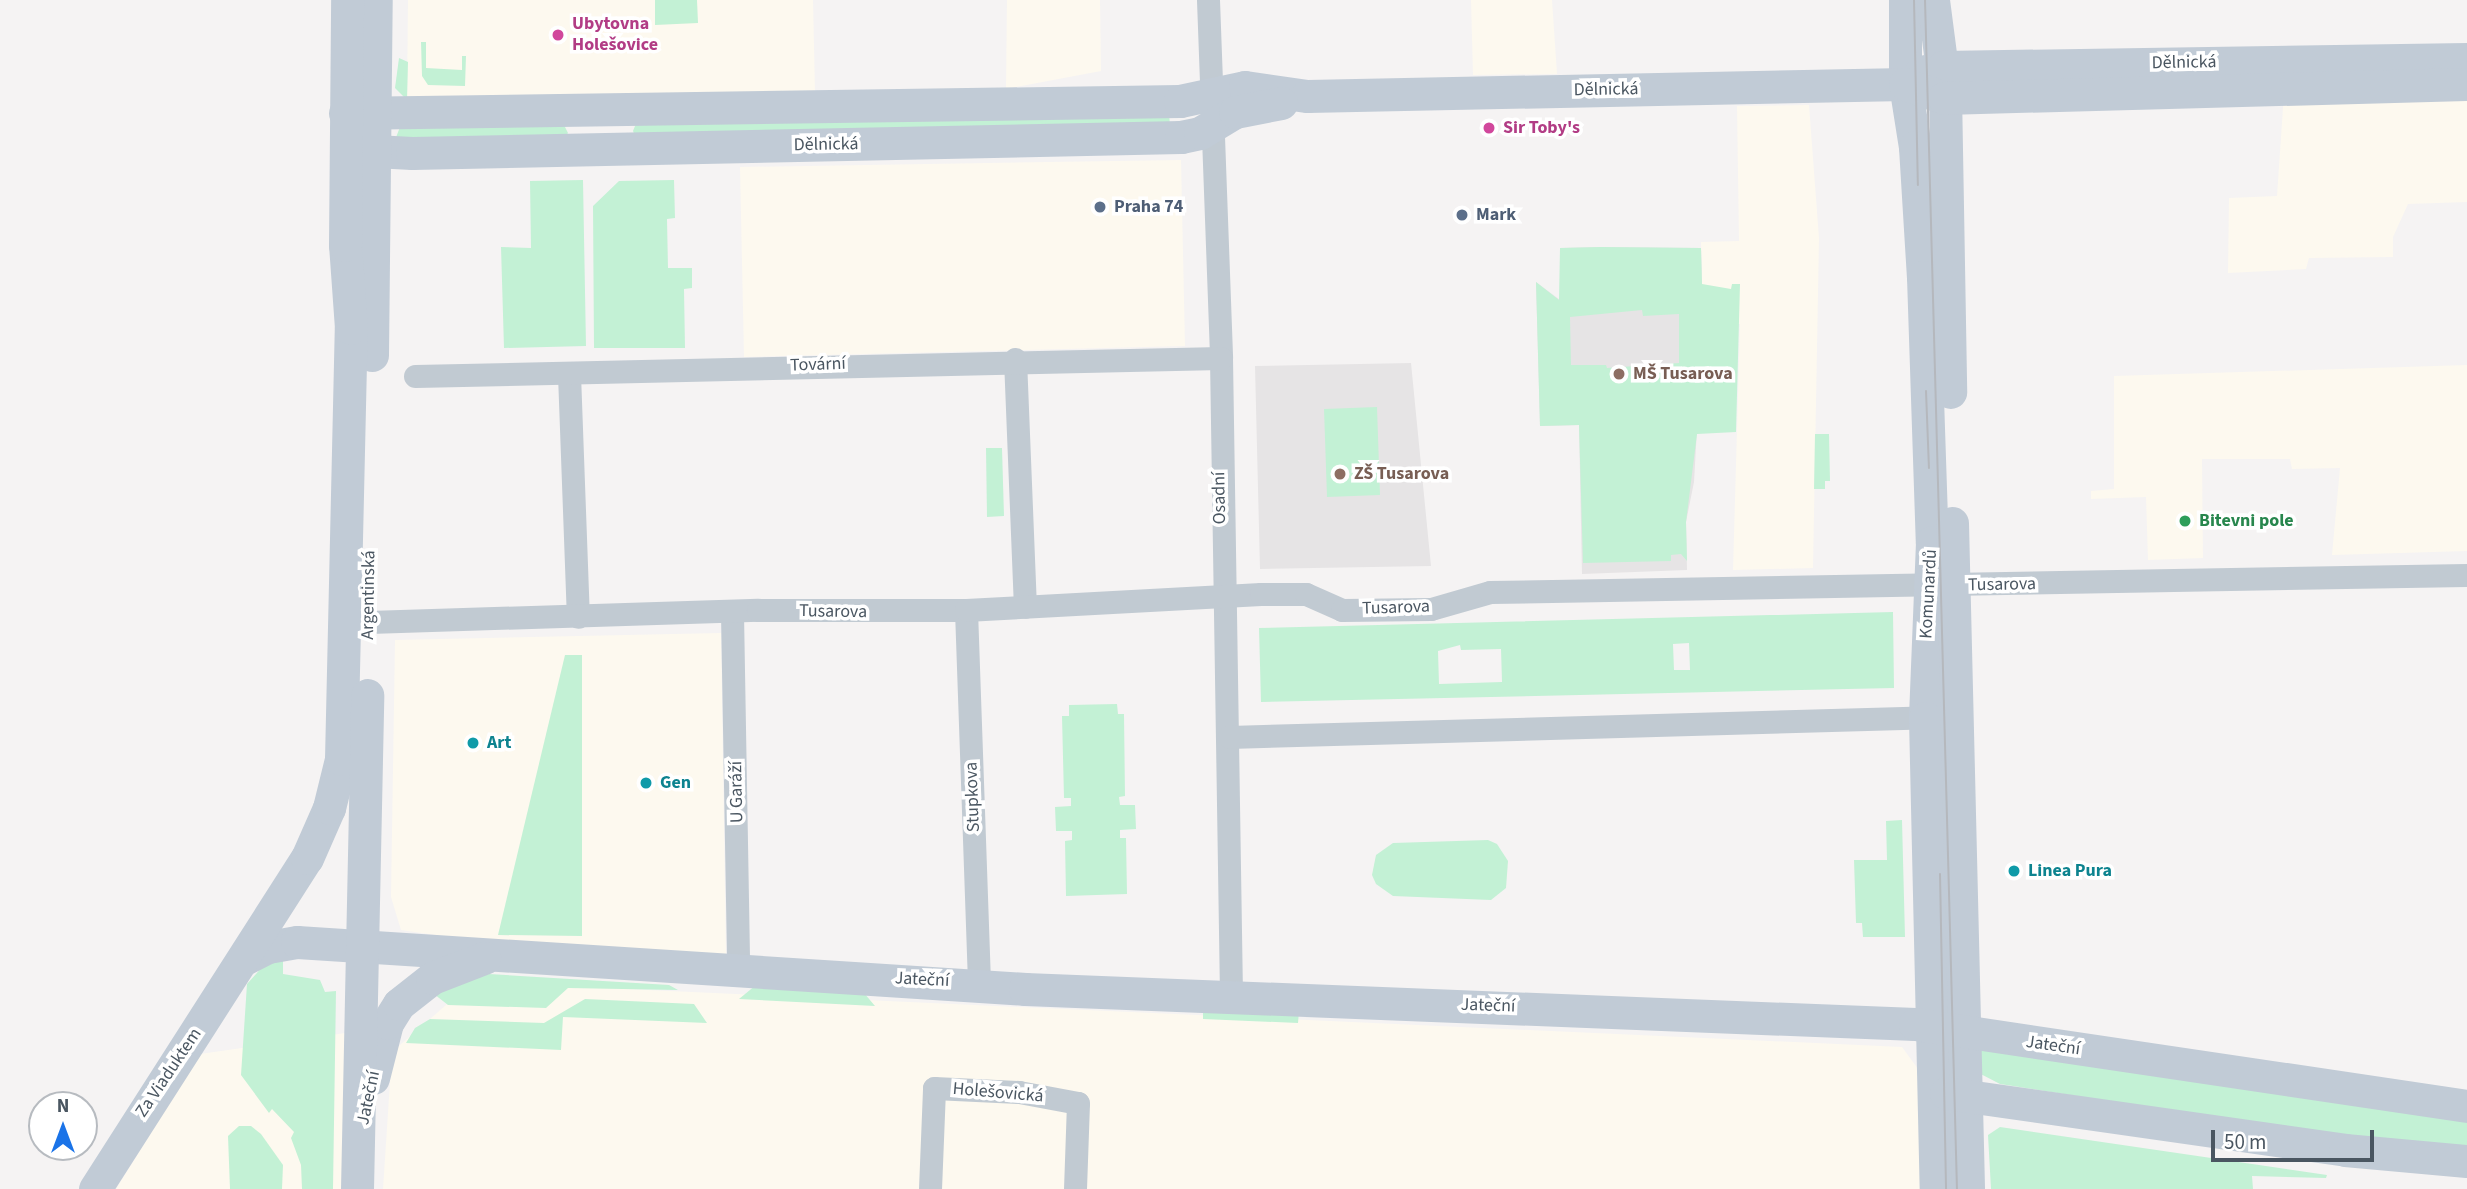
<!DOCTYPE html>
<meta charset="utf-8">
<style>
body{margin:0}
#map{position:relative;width:2467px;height:1189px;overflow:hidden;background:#f5f3f3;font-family:"Source Sans 3",sans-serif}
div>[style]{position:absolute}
.commercial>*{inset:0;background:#fdf9ef}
.education>*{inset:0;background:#e6e4e5}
.green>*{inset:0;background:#c3f1d5}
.street>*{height:23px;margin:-11.5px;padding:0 11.5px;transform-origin:11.5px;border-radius:11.5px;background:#c1cad2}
.secondary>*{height:33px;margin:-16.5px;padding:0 16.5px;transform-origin:16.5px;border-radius:16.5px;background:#c1cbd6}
.tram>*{height:2px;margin:-1px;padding:0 1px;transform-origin:1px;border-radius:1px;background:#b5b8bd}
.dots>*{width:19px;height:19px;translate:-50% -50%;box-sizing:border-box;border:4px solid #fff;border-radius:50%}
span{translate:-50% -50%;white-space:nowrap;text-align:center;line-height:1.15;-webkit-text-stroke:7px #fff;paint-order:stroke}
.hotel-label{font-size:18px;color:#b23c85;font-weight:700}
.left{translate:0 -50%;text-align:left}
.street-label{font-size:18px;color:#4a5661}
.service-label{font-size:18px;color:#4e5e75;font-weight:700}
.education-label{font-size:18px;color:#785e54;font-weight:700}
.leisure-label{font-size:18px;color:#27864d;font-weight:700}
.culture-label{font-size:18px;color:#0d838f;font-weight:700}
.north{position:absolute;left:28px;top:1091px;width:70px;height:70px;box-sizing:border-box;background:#fff;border:2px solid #b7bbc0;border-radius:50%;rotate:0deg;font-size:19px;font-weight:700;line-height:28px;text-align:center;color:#4a5661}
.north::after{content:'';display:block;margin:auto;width:24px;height:32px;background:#1a73e8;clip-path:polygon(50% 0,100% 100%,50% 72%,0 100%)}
.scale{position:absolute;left:2211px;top:1130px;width:163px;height:32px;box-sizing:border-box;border:4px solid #4a5661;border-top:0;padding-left:9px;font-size:21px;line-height:24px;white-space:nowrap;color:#4a5661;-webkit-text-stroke:5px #fff;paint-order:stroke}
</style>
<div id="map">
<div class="commercial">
<div style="clip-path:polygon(408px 0,813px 0,815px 93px,407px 100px)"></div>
<div style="clip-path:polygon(1007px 0,1100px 0,1101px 71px,1006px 89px)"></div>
<div style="clip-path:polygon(1471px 0,1552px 0,1557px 74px,1473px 75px)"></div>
<div style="clip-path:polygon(2467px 91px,2467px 202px,2408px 204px,2393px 237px,2393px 257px,2309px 258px,2306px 269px,2228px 273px,2229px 198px,2277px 196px,2284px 93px)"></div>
<div style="clip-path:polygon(1809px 105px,1819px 238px,1813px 568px,1733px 570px,1740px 324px,1703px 323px,1701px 242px,1739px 241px,1737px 106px)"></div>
<div style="clip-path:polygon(1181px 160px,1185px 346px,744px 357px,740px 167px)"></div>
<div style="clip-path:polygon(2467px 365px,2467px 551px,2332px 555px,2340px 468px,2292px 469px,2290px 459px,2202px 459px,2203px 558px,2148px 560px,2146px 497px,2091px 499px,2091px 491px,2114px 489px,2114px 376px)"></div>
<div style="clip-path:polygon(721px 633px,726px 956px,497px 944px,401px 930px,391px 897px,395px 640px)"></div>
<div style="clip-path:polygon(514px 984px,1902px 1047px,1921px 1073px,1924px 1189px,383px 1189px,392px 1052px,453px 999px)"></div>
<div style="clip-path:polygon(345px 1033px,342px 1189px,116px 1189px,200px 1054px)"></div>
</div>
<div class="education">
<div style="clip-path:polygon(1601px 247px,1701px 248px,1703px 323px,1694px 482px,1686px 522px,1687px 570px,1582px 574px,1579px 425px,1540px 426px,1536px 282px,1560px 300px,1560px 248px)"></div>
<div style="clip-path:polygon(1411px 363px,1431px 566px,1260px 569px,1255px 366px)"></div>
</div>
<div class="green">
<div style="clip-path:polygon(655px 0,697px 0,698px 23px,655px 25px)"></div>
<div style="clip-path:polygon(421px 42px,426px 42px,426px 68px,462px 70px,462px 56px,466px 56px,465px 86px,428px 85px,422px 76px)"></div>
<div style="clip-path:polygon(399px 58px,408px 62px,407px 100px,395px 88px)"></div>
<div style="clip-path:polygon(1169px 113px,1170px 126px,637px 140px,633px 131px,637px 121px)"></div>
<div style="clip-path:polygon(563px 123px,568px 133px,562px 141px,395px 140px,400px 127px)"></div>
<div style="clip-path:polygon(583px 180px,586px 346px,504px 348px,501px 247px,531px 248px,530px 181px)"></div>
<div style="clip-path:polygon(674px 180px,675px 218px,667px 219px,668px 268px,692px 268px,692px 288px,684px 289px,685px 348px,594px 348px,593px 206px,619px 181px)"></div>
<div style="clip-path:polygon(evenodd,1601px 247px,1701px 248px,1702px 284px,1731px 289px,1732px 284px,1740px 284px,1736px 432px,1697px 434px,1686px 522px,1687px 561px,1681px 554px,1671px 555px,1671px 561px,1583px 563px,1579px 425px,1540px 426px,1536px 282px,1559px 300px,1560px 248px,1601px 247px,1642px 310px,1643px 316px,1679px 314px,1679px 363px,1607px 368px,1606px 365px,1571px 365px,1570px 317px,1642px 310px)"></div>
<div style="clip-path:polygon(1377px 407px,1380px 495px,1327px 497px,1324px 409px)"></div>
<div style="clip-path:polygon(1815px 434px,1829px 434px,1830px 481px,1825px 481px,1825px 489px,1814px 489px)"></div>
<div style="clip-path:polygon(986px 448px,1002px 448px,1004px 516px,987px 517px)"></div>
<div style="clip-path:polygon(evenodd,1893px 612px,1894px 688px,1261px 702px,1259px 628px,1893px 612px,1689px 643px,1690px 670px,1674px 670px,1673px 644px,1689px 643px,1893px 612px,1460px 645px,1461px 650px,1501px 649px,1502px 682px,1439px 684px,1438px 651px,1460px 645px)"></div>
<div style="clip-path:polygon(565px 655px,582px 655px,582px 936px,498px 935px)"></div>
<div style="clip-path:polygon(1117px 704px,1118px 714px,1124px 714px,1125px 796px,1119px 797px,1120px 805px,1135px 805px,1136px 829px,1120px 830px,1120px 838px,1126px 838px,1127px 894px,1066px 896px,1065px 841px,1072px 840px,1072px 831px,1056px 831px,1055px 807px,1071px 806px,1071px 798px,1064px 798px,1062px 716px,1069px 716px,1069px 705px)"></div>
<div style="clip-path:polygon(1902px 820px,1905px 937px,1863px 937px,1862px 923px,1856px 923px,1854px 860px,1887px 860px,1886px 821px)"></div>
<div style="clip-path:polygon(1488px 840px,1497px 844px,1508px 861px,1506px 888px,1491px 900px,1393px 896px,1376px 884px,1372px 875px,1376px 855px,1393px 843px)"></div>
<div style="clip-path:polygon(283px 958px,283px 974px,320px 980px,325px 992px,336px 991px,333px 1189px,302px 1189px,301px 1165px,291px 1138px,294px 1132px,272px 1109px,269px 1113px,241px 1075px,247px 984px,264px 965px)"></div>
<div style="clip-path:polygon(489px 974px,669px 985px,678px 990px,568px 988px,546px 1008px,448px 1005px,434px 994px,475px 976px)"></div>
<div style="clip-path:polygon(756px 985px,864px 993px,875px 1006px,739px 999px)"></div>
<div style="clip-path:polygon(585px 999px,694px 1004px,707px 1023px,563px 1017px,561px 1050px,406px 1043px,415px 1028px,430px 1019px,544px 1023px)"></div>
<div style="clip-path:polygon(1203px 1007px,1299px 1011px,1298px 1023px,1203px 1019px)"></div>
<div style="clip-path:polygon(1979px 1049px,2467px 1119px,2467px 1146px,2351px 1139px,2000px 1084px,1973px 1070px)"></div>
<div style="clip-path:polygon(239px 1126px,251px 1126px,261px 1134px,283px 1165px,282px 1189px,230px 1189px,228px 1136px)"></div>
<div style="clip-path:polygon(2000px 1127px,2327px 1175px,2326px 1178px,2252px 1176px,2253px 1189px,1991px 1189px,1988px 1135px)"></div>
</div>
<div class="street">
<div style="left:1208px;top:0;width:358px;rotate:87.9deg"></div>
<div style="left:1221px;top:358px;width:638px;rotate:89.1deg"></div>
<div style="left:1015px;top:359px;width:248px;rotate:87.7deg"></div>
<div style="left:569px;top:374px;width:243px;rotate:87.9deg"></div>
<div style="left:415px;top:376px;width:806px;rotate:-1.28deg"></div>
<div style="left:966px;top:610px;width:373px;rotate:88deg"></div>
<div style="left:732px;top:613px;width:359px;rotate:89deg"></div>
<div style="left:369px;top:622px;width:389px;rotate:-1.8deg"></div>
<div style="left:758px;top:610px;width:208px"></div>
<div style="left:966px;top:610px;width:295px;rotate:-3.1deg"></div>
<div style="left:1261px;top:594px;width:45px"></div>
<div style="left:1306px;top:594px;width:39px;rotate:24deg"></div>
<div style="left:1342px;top:610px;width:89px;rotate:-0.6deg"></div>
<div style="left:1431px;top:609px;width:61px;rotate:-16.1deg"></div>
<div style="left:1490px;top:592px;width:977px;rotate:-1deg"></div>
<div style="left:1229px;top:737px;width:710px;rotate:-1.61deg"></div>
<div style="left:930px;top:1189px;width:101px;rotate:-87.7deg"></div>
<div style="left:934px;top:1088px;width:85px;rotate:2.7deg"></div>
<div style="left:1019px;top:1092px;width:60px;rotate:10.6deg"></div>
<div style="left:1078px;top:1103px;width:86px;rotate:92deg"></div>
</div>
<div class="secondary">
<div style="left:1905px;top:0;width:84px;rotate:90deg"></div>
<div style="left:1905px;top:84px;width:64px;rotate:81deg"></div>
<div style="left:1915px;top:147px;width:130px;rotate:86.5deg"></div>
<div style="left:1923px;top:277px;width:265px;rotate:88.1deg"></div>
<div style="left:1932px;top:542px;width:176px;rotate:92.3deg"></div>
<div style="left:1925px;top:718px;width:471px;rotate:88.7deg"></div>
<div style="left:1933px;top:0;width:93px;rotate:82.6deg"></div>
<div style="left:1945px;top:92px;width:300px;rotate:89deg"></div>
<div style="left:1921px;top:72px;width:23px;rotate:-13deg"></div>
<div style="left:1943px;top:67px;width:524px;rotate:-0.87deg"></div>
<div style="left:345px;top:113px;width:835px;rotate:-0.82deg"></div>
<div style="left:1180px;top:101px;width:66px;rotate:-12.2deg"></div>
<div style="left:1245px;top:87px;width:63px;rotate:8.3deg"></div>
<div style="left:1307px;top:96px;width:598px;rotate:-1.15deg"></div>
<div style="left:1905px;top:84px;width:41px;rotate:19.7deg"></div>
<div style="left:1944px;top:98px;width:523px;rotate:-1.53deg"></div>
<div style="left:354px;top:141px;width:22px;rotate:27deg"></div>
<div style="left:374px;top:151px;width:38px;rotate:3deg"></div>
<div style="left:412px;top:153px;width:769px;rotate:-1.19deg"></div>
<div style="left:1181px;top:137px;width:19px;rotate:-12deg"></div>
<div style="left:1200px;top:133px;width:41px;rotate:-31deg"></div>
<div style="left:1235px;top:112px;width:47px;rotate:-11.1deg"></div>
<div style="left:372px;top:355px;width:355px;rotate:-89.4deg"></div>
<div style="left:1952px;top:523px;width:666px;rotate:88.62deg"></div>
<div style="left:244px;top:959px;width:27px;rotate:-27deg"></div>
<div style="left:268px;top:947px;width:29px;rotate:-10deg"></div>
<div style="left:297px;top:942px;width:730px;rotate:3.69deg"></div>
<div style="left:1025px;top:989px;width:891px;rotate:2.25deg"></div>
<div style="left:1915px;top:1024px;width:558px;rotate:8.45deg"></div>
<div style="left:373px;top:1078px;width:57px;rotate:-75.7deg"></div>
<div style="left:387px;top:1023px;width:22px;rotate:-58deg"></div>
<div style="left:399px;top:1004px;width:42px;rotate:-38.2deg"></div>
<div style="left:432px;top:978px;width:56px;rotate:-21deg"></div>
<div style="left:1946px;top:1093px;width:403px;rotate:8.1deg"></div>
<div style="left:2345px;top:1150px;width:122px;rotate:5.2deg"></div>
<div style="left:95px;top:1189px;width:393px;rotate:-57.4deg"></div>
<div style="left:307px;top:858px;width:55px;rotate:-66.3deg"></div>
<div style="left:329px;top:808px;width:50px;rotate:-76.2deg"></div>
<div style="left:341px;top:759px;width:431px;rotate:-88.7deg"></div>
<div style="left:351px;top:328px;width:83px;rotate:-94.1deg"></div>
<div style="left:345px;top:245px;width:245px;rotate:-89.5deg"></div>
<div style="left:357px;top:1189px;width:494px;rotate:-88.8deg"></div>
</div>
<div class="tram">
<div style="left:1914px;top:0;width:185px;rotate:88.8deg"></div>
<div style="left:1925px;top:0;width:1189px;rotate:88.46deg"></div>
<div style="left:1926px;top:391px;width:77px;rotate:87.8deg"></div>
<div style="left:1940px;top:874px;width:315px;rotate:88.9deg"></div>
</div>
<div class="dots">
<div style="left:558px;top:35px;background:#d1479c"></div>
<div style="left:1489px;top:128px;background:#d1479c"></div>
<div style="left:1100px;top:207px;background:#5c6f8a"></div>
<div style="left:1462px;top:215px;background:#5c6f8a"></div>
<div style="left:1619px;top:374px;background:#8d6e63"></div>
<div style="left:1340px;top:474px;background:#8d6e63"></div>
<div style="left:2185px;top:521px;background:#2e9e5b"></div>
<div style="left:473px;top:743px;background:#0f9aa8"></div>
<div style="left:646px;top:783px;background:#0f9aa8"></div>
<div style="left:2014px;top:871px;background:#0f9aa8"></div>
</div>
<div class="hotel-label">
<span class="left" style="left:572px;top:35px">Ubytovna<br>Holešovice</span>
<span class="left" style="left:1503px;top:128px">Sir Toby's</span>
</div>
<div class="street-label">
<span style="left:2184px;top:63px;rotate:-1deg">Dělnická</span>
<span style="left:1606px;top:90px;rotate:-1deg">Dělnická</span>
<span style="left:826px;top:145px;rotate:-1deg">Dělnická</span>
<span style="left:818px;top:365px;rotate:-2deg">Tovární</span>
<span style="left:1220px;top:498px;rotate:-91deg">Osadní</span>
<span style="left:2002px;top:585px;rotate:-1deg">Tusarova</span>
<span style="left:1929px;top:594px;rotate:-87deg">Komunardů</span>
<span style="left:369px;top:595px;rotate:-89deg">Argentinská</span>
<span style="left:1396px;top:608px;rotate:-2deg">Tusarova</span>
<span style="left:833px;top:612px;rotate:1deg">Tusarova</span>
<span style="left:737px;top:792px;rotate:-91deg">U Garáží</span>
<span style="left:973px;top:797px;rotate:-92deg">Stupkova</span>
<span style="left:922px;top:980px;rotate:3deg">Jateční</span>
<span style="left:1488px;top:1006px;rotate:2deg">Jateční</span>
<span style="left:2053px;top:1046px;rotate:8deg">Jateční</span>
<span style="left:169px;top:1073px;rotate:-56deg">Za Viaduktem</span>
<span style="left:998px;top:1093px;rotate:5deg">Holešovická</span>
<span style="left:369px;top:1098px;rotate:-78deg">Jateční</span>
</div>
<div class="service-label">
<span class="left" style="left:1114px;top:207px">Praha 74</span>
<span class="left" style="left:1476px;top:215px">Mark</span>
</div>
<div class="education-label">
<span class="left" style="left:1633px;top:374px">MŠ Tusarova</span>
<span class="left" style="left:1354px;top:474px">ZŠ Tusarova</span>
</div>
<div class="leisure-label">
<span class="left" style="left:2199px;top:521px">Bitevni pole</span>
</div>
<div class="culture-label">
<span class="left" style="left:487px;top:743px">Art</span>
<span class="left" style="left:660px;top:783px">Gen</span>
<span class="left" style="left:2028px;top:871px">Linea Pura</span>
</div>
<div class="north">N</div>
<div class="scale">50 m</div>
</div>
